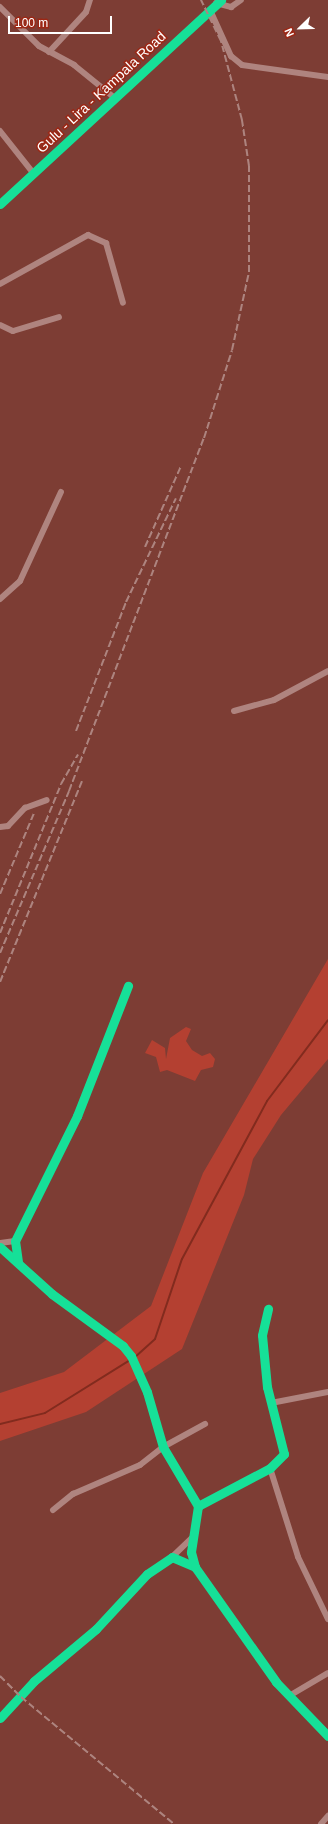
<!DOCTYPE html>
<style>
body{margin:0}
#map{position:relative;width:328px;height:1824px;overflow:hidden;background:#7d3d34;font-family:Arial,sans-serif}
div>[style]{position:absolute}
.green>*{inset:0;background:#b44031}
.stream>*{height:2px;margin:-1px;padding:0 1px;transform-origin:1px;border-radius:1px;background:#822b1e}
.street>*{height:6px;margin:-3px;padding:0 3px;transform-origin:3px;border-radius:3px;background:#af847f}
.fast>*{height:9px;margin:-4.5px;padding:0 4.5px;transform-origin:4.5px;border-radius:4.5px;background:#16e098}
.rail>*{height:2px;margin-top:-1px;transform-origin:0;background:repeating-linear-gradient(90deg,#ad847f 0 7px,transparent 0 10px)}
span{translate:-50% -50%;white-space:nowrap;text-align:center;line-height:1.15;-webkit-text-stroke:3px #9c2715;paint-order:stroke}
.street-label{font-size:14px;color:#fff}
.north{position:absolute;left:280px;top:8px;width:40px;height:40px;-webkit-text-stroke:3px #9c2715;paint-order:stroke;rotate:247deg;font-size:11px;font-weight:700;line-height:16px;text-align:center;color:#fff}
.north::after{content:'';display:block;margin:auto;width:14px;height:18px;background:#fff;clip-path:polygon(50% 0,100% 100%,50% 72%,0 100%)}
.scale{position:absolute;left:8px;top:16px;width:104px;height:18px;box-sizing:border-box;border:2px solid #fff;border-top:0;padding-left:5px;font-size:12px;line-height:14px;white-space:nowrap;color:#fff;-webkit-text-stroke:3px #9c2715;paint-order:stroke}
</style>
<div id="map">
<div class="green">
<div style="clip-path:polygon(328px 959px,328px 1059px,281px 1115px,253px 1159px,244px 1195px,182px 1349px,86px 1412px,0 1441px,0 1393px,64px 1372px,151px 1306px,203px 1173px)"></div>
<div style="clip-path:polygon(186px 1027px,191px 1029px,186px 1041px,192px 1050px,202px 1056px,210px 1053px,215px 1059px,213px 1067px,201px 1070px,195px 1081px,167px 1070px,160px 1072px,156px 1057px,145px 1053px,152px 1040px,165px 1048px,166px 1059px,170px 1038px)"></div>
</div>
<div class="stream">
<div style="left:134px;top:1358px;width:28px;rotate:-42deg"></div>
<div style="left:155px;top:1339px;width:84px;rotate:-71.4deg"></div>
<div style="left:182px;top:1259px;width:179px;rotate:-61.7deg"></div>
<div style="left:267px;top:1101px;width:101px;rotate:-53deg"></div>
<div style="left:0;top:1424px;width:46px;rotate:-13.7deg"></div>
<div style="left:45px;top:1413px;width:100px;rotate:-31.9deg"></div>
</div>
<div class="street">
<div style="left:216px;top:3px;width:16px;rotate:15deg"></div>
<div style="left:231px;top:7px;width:12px;rotate:-35deg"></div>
<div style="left:0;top:7px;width:55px;rotate:45deg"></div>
<div style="left:39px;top:46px;width:40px;rotate:28deg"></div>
<div style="left:74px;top:65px;width:54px;rotate:39deg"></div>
<div style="left:210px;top:10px;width:51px;rotate:65.5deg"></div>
<div style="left:231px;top:56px;width:14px;rotate:39deg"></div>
<div style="left:242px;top:65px;width:87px;rotate:7.9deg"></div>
<div style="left:49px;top:52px;width:54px;rotate:-47.2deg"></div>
<div style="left:86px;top:12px;width:13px;rotate:-72deg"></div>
<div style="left:0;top:131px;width:55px;rotate:51.7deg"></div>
<div style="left:0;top:284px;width:101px;rotate:-29.1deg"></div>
<div style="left:88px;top:235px;width:20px;rotate:24deg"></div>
<div style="left:106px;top:243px;width:62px;rotate:74.2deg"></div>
<div style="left:0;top:325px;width:14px;rotate:25deg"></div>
<div style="left:13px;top:331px;width:48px;rotate:-16.9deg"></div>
<div style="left:0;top:599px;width:27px;rotate:-42deg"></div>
<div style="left:20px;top:581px;width:98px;rotate:-65.3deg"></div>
<div style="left:234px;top:711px;width:41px;rotate:-15.4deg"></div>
<div style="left:274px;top:700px;width:61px;rotate:-28.2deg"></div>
<div style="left:0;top:827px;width:8px;rotate:-7deg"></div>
<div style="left:8px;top:826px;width:25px;rotate:-47deg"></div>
<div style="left:25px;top:808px;width:23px;rotate:-20deg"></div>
<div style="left:0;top:1243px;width:15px;rotate:-8deg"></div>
<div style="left:271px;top:1403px;width:58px;rotate:-10.9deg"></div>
<div style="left:270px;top:1468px;width:93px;rotate:72.5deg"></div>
<div style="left:298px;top:1557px;width:69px;rotate:64.2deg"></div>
<div style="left:53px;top:1510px;width:26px;rotate:-39deg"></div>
<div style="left:73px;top:1494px;width:73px;rotate:-23.4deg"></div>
<div style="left:140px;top:1465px;width:29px;rotate:-38deg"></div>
<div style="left:163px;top:1447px;width:48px;rotate:-28.7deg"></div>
<div style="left:172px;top:1557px;width:28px;rotate:-44deg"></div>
<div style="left:289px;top:1696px;width:45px;rotate:-30.5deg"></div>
<div style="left:321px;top:1824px;width:11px;rotate:-49deg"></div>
</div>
<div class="fast">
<div style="left:0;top:204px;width:301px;rotate:-42.7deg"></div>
<div style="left:0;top:1247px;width:70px;rotate:42.1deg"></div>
<div style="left:52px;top:1294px;width:88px;rotate:36.2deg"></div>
<div style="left:123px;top:1346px;width:13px;rotate:51deg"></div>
<div style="left:131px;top:1356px;width:39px;rotate:66deg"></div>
<div style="left:147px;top:1392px;width:57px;rotate:73.8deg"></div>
<div style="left:163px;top:1447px;width:69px;rotate:59.3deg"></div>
<div style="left:198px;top:1506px;width:47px;rotate:98.7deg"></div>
<div style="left:191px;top:1552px;width:16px;rotate:75deg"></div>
<div style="left:18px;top:1262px;width:21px;rotate:-98deg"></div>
<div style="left:15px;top:1241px;width:140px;rotate:-63.6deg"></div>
<div style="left:77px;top:1116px;width:140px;rotate:-68.6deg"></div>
<div style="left:198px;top:1506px;width:81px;rotate:-27.8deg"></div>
<div style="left:270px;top:1468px;width:20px;rotate:-45deg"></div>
<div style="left:284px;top:1454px;width:69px;rotate:-104.2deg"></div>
<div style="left:267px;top:1387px;width:52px;rotate:-95.5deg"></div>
<div style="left:262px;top:1335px;width:27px;rotate:-77deg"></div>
<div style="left:0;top:1718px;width:50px;rotate:-47.4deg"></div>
<div style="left:34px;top:1681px;width:81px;rotate:-40deg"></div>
<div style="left:96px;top:1629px;width:75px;rotate:-47.2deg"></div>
<div style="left:147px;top:1574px;width:30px;rotate:-34deg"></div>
<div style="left:172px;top:1557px;width:25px;rotate:23deg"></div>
<div style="left:195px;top:1567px;width:141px;rotate:54.8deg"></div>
<div style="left:276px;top:1682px;width:75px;rotate:46.1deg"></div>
</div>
<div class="rail">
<div style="left:145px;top:547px;width:89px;rotate:-66deg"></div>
<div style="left:76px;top:731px;width:138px;rotate:-68.8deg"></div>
<div style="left:126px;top:602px;width:115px;rotate:-64.3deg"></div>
<div style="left:0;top:894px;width:88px;rotate:-67.2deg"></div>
<div style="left:0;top:933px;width:161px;rotate:-67.7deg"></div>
<div style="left:61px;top:784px;width:34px;rotate:-60deg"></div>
<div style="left:0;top:953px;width:176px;rotate:-66.9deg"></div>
<div style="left:69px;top:791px;width:378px;rotate:-69.1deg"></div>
<div style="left:204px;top:438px;width:92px;rotate:-72.3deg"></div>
<div style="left:232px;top:350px;width:80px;rotate:-77.7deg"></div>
<div style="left:249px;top:272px;width:106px;rotate:-90deg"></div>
<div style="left:249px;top:166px;width:47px;rotate:-98.7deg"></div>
<div style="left:242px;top:120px;width:82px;rotate:-104.9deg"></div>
<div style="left:221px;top:41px;width:46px;rotate:-116deg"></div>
<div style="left:0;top:982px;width:217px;rotate:-67.8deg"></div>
<div style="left:0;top:1676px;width:30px;rotate:45deg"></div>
<div style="left:21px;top:1697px;width:199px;rotate:39.7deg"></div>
</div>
<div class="street-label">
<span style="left:101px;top:92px;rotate:-43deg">Gulu - Lira - Kampala Road</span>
</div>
<div class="north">N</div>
<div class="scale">100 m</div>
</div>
